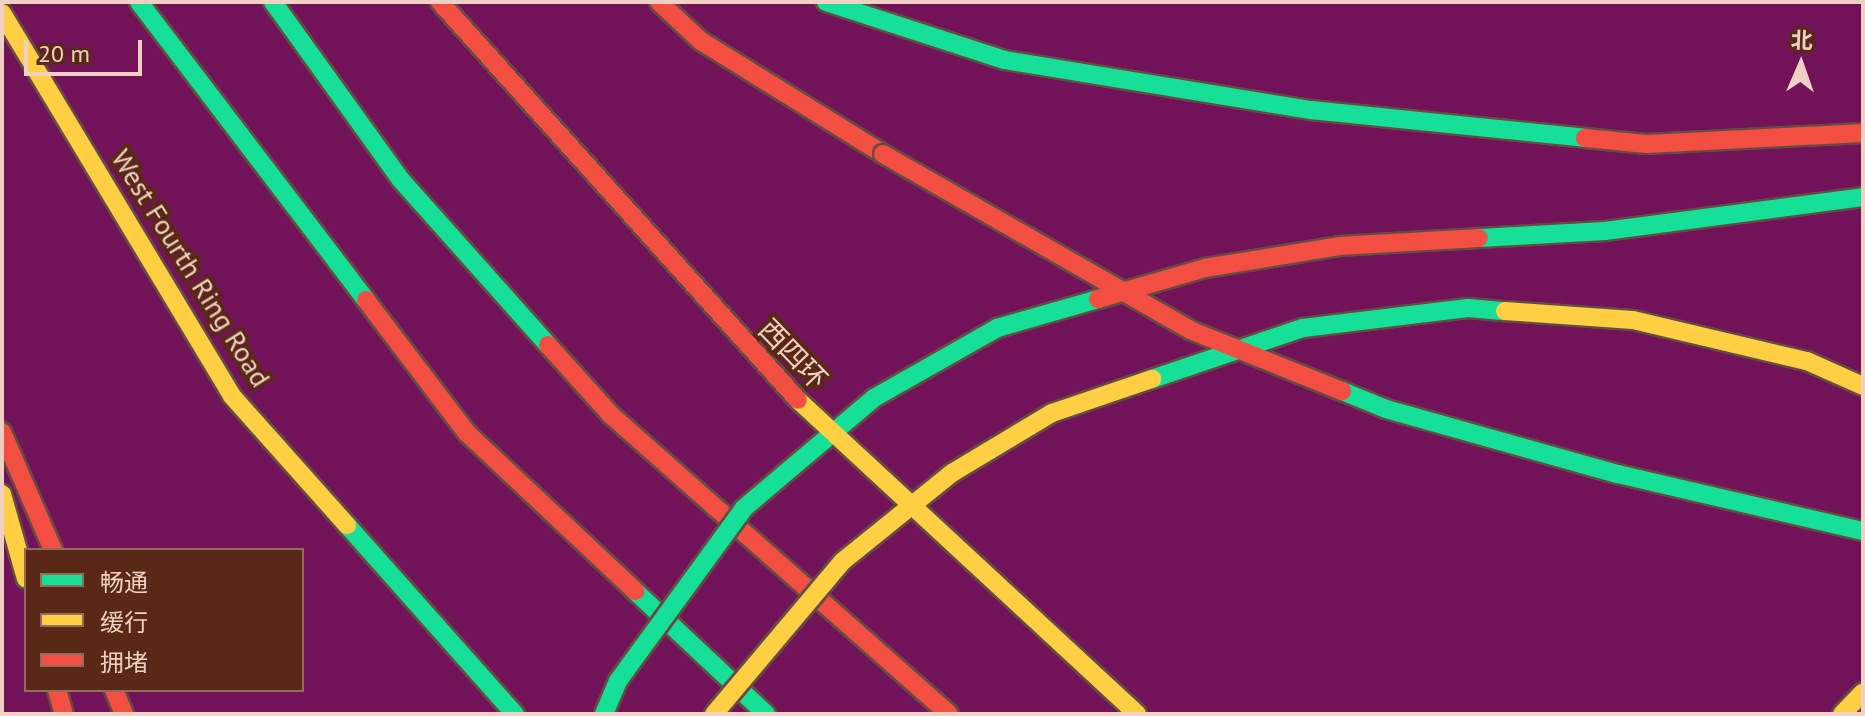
<!DOCTYPE html>
<meta charset="utf-8">
<style>
body{margin:0}
#map{position:relative;width:1865px;height:716px;overflow:hidden;background:#4a2f25;font-family:"PT Sans","Noto Sans SC",sans-serif}
div>[style]{position:absolute}
.green>*{inset:0;background:#721258}
.roads{filter:drop-shadow(2px 0 #644c44) drop-shadow(-2px 0 #644c44) drop-shadow(0 2px #644c44) drop-shadow(0 -2px #644c44)}
.fast>*{height:18px;margin:-9px;padding:0 9px;transform-origin:9px;border-radius:9px;background:#16e098}
.slow>*{height:18px;margin:-9px;padding:0 9px;transform-origin:9px;border-radius:9px;background:#ffcf43}
.jam>*{height:18px;margin:-9px;padding:0 9px;transform-origin:9px;border-radius:9px;background:#f24e42}
.bridges{filter:drop-shadow(2px 0 #644c44) drop-shadow(-2px 0 #644c44) drop-shadow(0 2px #644c44) drop-shadow(0 -2px #644c44)}
.fast-bridge>*{height:18px;margin:-9px;padding:0 9px;transform-origin:9px;border-radius:9px;background:#16e098}
.slow-bridge>*{height:18px;margin:-9px;padding:0 9px;transform-origin:9px;border-radius:9px;background:#ffcf43}
.jam-bridge>*{height:18px;margin:-9px;padding:0 9px;transform-origin:9px;border-radius:9px;background:#f24e42}
span{translate:-50% -50%;white-space:nowrap;text-align:center;line-height:1.15;-webkit-text-stroke:8px #592816;paint-order:stroke}
.street-label{font-size:28px;color:#f0d0c5}
.frame{position:absolute;inset:0;border:4px solid #f0d0c5;pointer-events:none}
.legend{position:absolute;left:24px;top:548px;width:280px;height:144px;box-sizing:border-box;background:#592816;border:2px solid #956b5c;margin:0;padding:10px 14px;list-style:none;font-size:24px;color:#f0d0c5}
.legend li{display:flex;align-items:center;gap:16px;height:40px}
.legend b{width:40px;border:2px solid #956b5c}
.north{position:absolute;left:1761px;top:24px;width:80px;height:80px;-webkit-text-stroke:6px #592816;paint-order:stroke;rotate:2deg;font-size:22px;font-weight:700;line-height:32px;text-align:center;color:#f0d0c5}
.north::after{content:'';display:block;margin:auto;width:28px;height:36px;background:#f0d0c5;clip-path:polygon(50% 0,100% 100%,50% 72%,0 100%)}
.scale{position:absolute;left:24px;top:40px;width:118px;height:36px;box-sizing:border-box;border:4px solid #f0d0c5;border-top:0;padding-left:10px;font-size:24px;line-height:28px;white-space:nowrap;color:#f0d0c5;-webkit-text-stroke:6px #592816;paint-order:stroke}
</style>
<div id="map">
<div class="green">
<div style="clip-path:polygon(evenodd,2px 2px,1863px 2px,1863px 714px,2px 714px,2px 2px,26px 550px,302px 550px,302px 690px,26px 690px,26px 550px)"></div>
</div>
<div class="roads">
<div class="fast">
<div style="left:139px;top:2px;width:375px;rotate:52.7deg"></div>
<div style="left:273px;top:2px;width:219px;rotate:54.3deg"></div>
<div style="left:401px;top:180px;width:221px;rotate:48.3deg"></div>
<div style="left:826px;top:2px;width:188px;rotate:18deg"></div>
<div style="left:1005px;top:60px;width:310px;rotate:9.3deg"></div>
<div style="left:1311px;top:110px;width:275px;rotate:5.8deg"></div>
<div style="left:347px;top:525px;width:253px;rotate:48.4deg"></div>
<div style="left:635px;top:591px;width:180px;rotate:43.2deg"></div>
</div>
<div class="slow">
<div style="left:2px;top:13px;width:447px;rotate:59deg"></div>
<div style="left:232px;top:396px;width:173px;rotate:48.3deg"></div>
<div style="left:2px;top:494px;width:88px;rotate:74.2deg"></div>
<div style="left:1842px;top:714px;width:30px;rotate:-46deg"></div>
</div>
<div class="jam">
<div style="left:659px;top:2px;width:57px;rotate:42.9deg"></div>
<div style="left:701px;top:41px;width:214px;rotate:31.8deg"></div>
<div style="left:1585px;top:138px;width:62px;rotate:5.5deg"></div>
<div style="left:1647px;top:144px;width:216px;rotate:-2.9deg"></div>
<div style="left:366px;top:300px;width:167px;rotate:52.8deg"></div>
<div style="left:467px;top:433px;width:231px;rotate:43.2deg"></div>
<div style="left:548px;top:345px;width:94px;rotate:48deg"></div>
<div style="left:611px;top:415px;width:451px;rotate:41.5deg"></div>
<div style="left:2px;top:432px;width:129px;rotate:66.6deg"></div>
<div style="left:57px;top:690px;width:25px;rotate:74deg"></div>
<div style="left:114px;top:690px;width:26px;rotate:67deg"></div>
</div>
</div>
<div class="bridges">
<div class="fast-bridge">
<div style="left:1479px;top:238px;width:126px;rotate:-3.2deg"></div>
<div style="left:1605px;top:231px;width:260px;rotate:-7.5deg"></div>
<div style="left:1152px;top:379px;width:159px;rotate:-18.7deg"></div>
<div style="left:1303px;top:328px;width:166px;rotate:-6.9deg"></div>
<div style="left:1468px;top:308px;width:37px;rotate:5deg"></div>
<div style="left:1342px;top:391px;width:48px;rotate:22.2deg"></div>
<div style="left:1386px;top:409px;width:241px;rotate:15.7deg"></div>
<div style="left:1618px;top:474px;width:252px;rotate:13.1deg"></div>
<div style="left:604px;top:714px;width:36px;rotate:-67deg"></div>
<div style="left:618px;top:681px;width:214px;rotate:-53.9deg"></div>
<div style="left:744px;top:508px;width:170px;rotate:-40.2deg"></div>
<div style="left:874px;top:398px;width:142px;rotate:-29.6deg"></div>
<div style="left:997px;top:328px;width:105px;rotate:-16deg"></div>
</div>
<div class="slow-bridge">
<div style="left:1505px;top:311px;width:128px;rotate:4deg"></div>
<div style="left:1633px;top:320px;width:179px;rotate:13.3deg"></div>
<div style="left:1807px;top:361px;width:61px;rotate:24.1deg"></div>
<div style="left:798px;top:400px;width:462px;rotate:42.8deg"></div>
<div style="left:714px;top:714px;width:200px;rotate:-49.9deg"></div>
<div style="left:843px;top:561px;width:140px;rotate:-38.9deg"></div>
<div style="left:952px;top:473px;width:117px;rotate:-31deg"></div>
<div style="left:1052px;top:413px;width:106px;rotate:-18.8deg"></div>
</div>
<div class="jam-bridge">
<div style="left:440px;top:2px;width:535px;rotate:48.03deg"></div>
<div style="left:883px;top:154px;width:354px;rotate:29.8deg"></div>
<div style="left:1190px;top:330px;width:164px;rotate:21.9deg"></div>
<div style="left:1098px;top:299px;width:111px;rotate:-16.2deg"></div>
<div style="left:1205px;top:268px;width:136px;rotate:-9.3deg"></div>
<div style="left:1339px;top:246px;width:140px;rotate:-3.3deg"></div>
</div>
</div>
<div class="street-label">
<span style="left:191px;top:268px;rotate:58deg">West Fourth Ring Road</span>
<span style="left:793px;top:354px;rotate:46deg">西四环</span>
</div>
<div class="frame"></div>
<ul class="legend">
<li><b style="height:10px;background:#16e098"></b>畅通</li>
<li><b style="height:10px;background:#ffcf43"></b>缓行</li>
<li><b style="height:10px;background:#f24e42"></b>拥堵</li>
</ul>
<div class="north">北</div>
<div class="scale">20 m</div>
</div>
